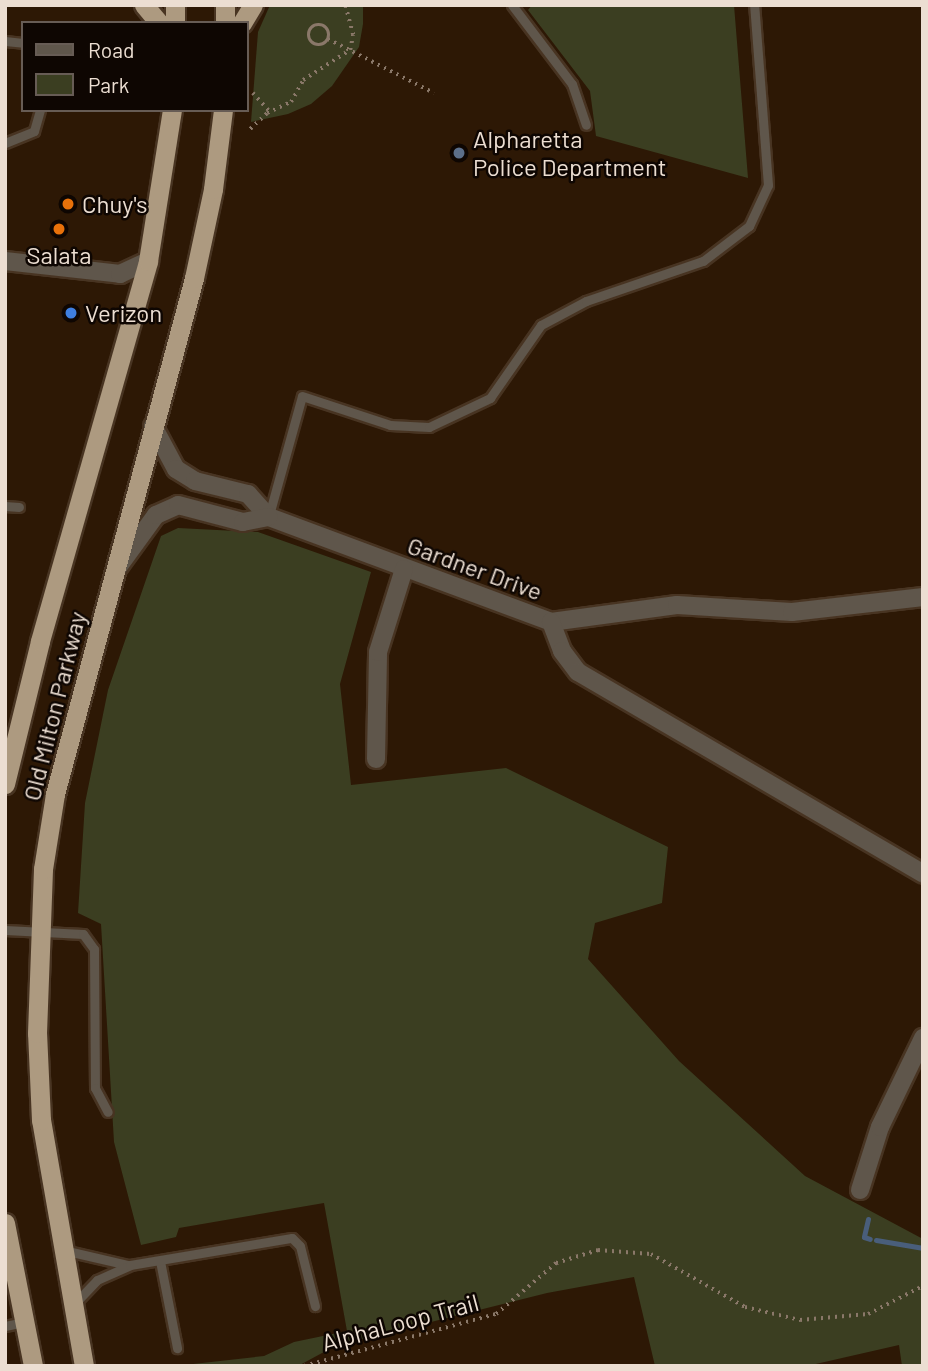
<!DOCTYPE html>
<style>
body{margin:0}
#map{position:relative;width:928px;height:1371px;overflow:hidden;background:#2d1805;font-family:Barlow,sans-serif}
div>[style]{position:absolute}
.green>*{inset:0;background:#3b3e21}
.stream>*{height:5px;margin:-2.5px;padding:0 2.5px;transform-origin:2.5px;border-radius:2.5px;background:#495e7b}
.path>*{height:3.5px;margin-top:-1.75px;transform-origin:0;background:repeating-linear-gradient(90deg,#8a7869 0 2px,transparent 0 7px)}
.path>.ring{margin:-1.75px;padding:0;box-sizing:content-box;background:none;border:3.5px solid #8a7869;border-radius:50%}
.roads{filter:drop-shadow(2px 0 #483422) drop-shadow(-2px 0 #483422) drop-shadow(0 2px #483422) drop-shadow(0 -2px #483422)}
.service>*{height:9px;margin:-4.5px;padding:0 4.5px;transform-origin:4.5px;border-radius:4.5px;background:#5f564b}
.minor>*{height:18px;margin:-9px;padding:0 9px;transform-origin:9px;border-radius:9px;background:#5f564b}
.trunk>*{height:19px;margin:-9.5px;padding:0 9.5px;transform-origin:9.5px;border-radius:9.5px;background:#ad9a80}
.dots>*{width:19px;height:19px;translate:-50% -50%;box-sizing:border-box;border:4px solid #0e0602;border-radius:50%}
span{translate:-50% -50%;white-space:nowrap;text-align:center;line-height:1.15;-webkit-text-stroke:5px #0e0602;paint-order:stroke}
.poi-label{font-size:24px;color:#ecded2}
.left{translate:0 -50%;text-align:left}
.street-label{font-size:24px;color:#ecded2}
.frame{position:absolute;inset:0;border:7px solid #ecded2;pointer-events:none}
.legend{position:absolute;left:21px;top:21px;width:228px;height:91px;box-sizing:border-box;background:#0e0602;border:2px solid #675c55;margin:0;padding:9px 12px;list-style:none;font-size:21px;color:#ecded2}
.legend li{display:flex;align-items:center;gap:14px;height:35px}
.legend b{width:35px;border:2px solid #675c55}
</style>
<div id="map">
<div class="green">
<div style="clip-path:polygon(270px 5px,363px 5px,363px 24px,359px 47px,332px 86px,311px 104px,288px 114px,251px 122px,258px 32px)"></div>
<div style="clip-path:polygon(532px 5px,734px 5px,748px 178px,596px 136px,590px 91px,528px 10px)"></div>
<div style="clip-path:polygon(178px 528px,258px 532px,371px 572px,340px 684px,351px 785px,506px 768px,668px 847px,662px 903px,595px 923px,588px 959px,679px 1061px,805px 1176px,923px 1239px,923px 1364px,902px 1366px,899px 1345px,807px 1366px,655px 1366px,634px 1277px,547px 1293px,335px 1346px,298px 1366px,175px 1366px,264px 1356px,294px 1342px,347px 1331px,324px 1203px,179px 1228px,176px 1237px,141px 1245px,114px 1142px,101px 924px,78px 913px,85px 803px,108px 690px,161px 536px)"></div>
</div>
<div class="stream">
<div style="left:868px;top:1219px;width:18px;rotate:103deg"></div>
<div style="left:864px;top:1237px;width:6px;rotate:18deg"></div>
<div style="left:876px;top:1240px;width:48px;rotate:9.7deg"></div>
</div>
<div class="path">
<div class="ring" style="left:309px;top:25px;width:16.5px;height:16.5px"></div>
<div style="left:328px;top:39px;width:119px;rotate:27deg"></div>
<div style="left:253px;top:93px;width:25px;rotate:48deg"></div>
<div style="left:250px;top:129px;width:23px;rotate:-43deg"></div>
<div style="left:267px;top:113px;width:26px;rotate:-25deg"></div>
<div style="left:291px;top:102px;width:25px;rotate:-61deg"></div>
<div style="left:303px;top:80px;width:56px;rotate:-32.6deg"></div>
<div style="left:350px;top:50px;width:15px;rotate:-79deg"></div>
<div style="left:353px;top:35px;width:31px;rotate:-105deg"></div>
<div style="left:304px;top:1366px;width:199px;rotate:-15.2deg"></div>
<div style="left:496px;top:1314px;width:79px;rotate:-40.4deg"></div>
<div style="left:556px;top:1263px;width:44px;rotate:-17.2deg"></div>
<div style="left:598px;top:1250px;width:53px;rotate:4.3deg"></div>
<div style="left:651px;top:1254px;width:108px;rotate:29.4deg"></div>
<div style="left:745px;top:1307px;width:57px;rotate:13.3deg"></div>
<div style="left:800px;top:1320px;width:68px;rotate:-5deg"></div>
<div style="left:868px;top:1314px;width:62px;rotate:-27deg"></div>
</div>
<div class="roads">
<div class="service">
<div style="left:512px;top:5px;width:99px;rotate:52.8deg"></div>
<div style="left:572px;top:84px;width:43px;rotate:71.1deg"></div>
<div style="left:5px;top:41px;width:18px;rotate:6deg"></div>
<div style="left:5px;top:143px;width:31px;rotate:-22deg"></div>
<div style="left:34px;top:131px;width:22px;rotate:-74deg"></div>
<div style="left:5px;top:506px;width:14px;rotate:4deg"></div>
<div style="left:269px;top:515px;width:123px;rotate:-74.5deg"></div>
<div style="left:302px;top:396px;width:93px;rotate:18.2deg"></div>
<div style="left:390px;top:425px;width:39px;rotate:3deg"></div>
<div style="left:429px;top:427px;width:68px;rotate:-25.4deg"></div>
<div style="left:490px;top:398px;width:89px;rotate:-55.1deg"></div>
<div style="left:541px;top:325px;width:51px;rotate:-28.1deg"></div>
<div style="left:586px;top:301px;width:124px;rotate:-18.9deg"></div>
<div style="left:703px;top:261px;width:58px;rotate:-37.3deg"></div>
<div style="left:749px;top:226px;width:45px;rotate:-65.1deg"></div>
<div style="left:768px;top:185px;width:181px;rotate:-94.4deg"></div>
<div style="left:5px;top:930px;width:78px;rotate:2.9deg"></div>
<div style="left:83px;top:934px;width:19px;rotate:54deg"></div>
<div style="left:94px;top:949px;width:139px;rotate:89.6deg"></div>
<div style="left:95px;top:1088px;width:27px;rotate:62deg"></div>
<div style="left:63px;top:1250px;width:67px;rotate:13deg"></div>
<div style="left:160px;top:1261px;width:89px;rotate:78.9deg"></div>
<div style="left:75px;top:1303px;width:32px;rotate:-46deg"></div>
<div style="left:97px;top:1280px;width:36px;rotate:-24deg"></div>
<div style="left:130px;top:1265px;width:164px;rotate:-9.5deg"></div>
<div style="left:292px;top:1238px;width:11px;rotate:45deg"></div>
<div style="left:300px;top:1246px;width:62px;rotate:76deg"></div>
<div style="left:5px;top:1326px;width:19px;rotate:-12deg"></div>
</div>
<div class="minor">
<div style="left:5px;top:261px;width:116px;rotate:6.4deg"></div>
<div style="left:120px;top:274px;width:31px;rotate:-25deg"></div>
<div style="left:153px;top:426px;width:49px;rotate:61.9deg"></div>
<div style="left:176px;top:469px;width:22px;rotate:32deg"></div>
<div style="left:195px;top:481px;width:55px;rotate:13.8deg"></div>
<div style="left:248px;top:494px;width:31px;rotate:48deg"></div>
<div style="left:269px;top:517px;width:301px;rotate:20.4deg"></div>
<div style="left:551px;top:622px;width:127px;rotate:-7.7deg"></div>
<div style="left:677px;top:605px;width:115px;rotate:3.5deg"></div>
<div style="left:792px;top:612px;width:132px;rotate:-6.5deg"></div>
<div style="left:116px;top:570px;width:68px;rotate:-54deg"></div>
<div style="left:156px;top:515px;width:24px;rotate:-24deg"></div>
<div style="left:178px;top:505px;width:67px;rotate:14.7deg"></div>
<div style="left:243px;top:522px;width:26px;rotate:-11deg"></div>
<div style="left:551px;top:622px;width:31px;rotate:69deg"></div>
<div style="left:562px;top:651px;width:26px;rotate:53deg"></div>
<div style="left:578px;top:672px;width:400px;rotate:30.3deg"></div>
<div style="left:376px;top:759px;width:107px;rotate:-88.9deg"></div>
<div style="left:378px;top:652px;width:87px;rotate:-72.6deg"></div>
<div style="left:860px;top:1190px;width:66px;rotate:-72.4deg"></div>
<div style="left:880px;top:1127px;width:99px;rotate:-64.2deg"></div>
</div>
<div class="trunk">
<div style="left:144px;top:5px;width:23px;rotate:50deg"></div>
<div style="left:175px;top:5px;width:18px;rotate:90deg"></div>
<div style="left:225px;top:5px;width:18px;rotate:90deg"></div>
<div style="left:242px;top:23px;width:21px;rotate:-59deg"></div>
<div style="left:5px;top:784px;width:147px;rotate:-76.2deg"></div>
<div style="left:40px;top:641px;width:395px;rotate:-74.1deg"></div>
<div style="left:148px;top:261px;width:153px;rotate:-81deg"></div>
<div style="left:5px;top:1223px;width:146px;rotate:78.9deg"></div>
<div style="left:84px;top:1366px;width:250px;rotate:-99.9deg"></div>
<div style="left:41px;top:1120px;width:87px;rotate:-92.6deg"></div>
<div style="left:37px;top:1033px;width:164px;rotate:-87.9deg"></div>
<div style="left:43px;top:869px;width:76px;rotate:-80.9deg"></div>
<div style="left:55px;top:794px;width:534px;rotate:-74.92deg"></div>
<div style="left:194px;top:278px;width:91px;rotate:-77.9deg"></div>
<div style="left:213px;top:189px;width:80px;rotate:-82.8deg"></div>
</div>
</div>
<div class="dots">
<div style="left:459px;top:153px;background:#5c6f8a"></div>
<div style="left:68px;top:204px;background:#e8710a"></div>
<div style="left:59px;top:229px;background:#e8710a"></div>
<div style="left:71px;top:313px;background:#3f7fe0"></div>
</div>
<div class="poi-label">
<span class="left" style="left:473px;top:153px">Alpharetta<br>Police Department</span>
<span class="left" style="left:82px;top:204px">Chuy's</span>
<span style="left:59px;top:255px">Salata</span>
<span class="left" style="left:85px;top:313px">Verizon</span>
</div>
<div class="street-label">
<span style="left:475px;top:568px;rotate:20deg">Gardner Drive</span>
<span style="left:54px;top:706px;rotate:-76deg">Old Milton Parkway</span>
<span style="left:400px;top:1322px;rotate:-15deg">AlphaLoop Trail</span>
</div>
<div class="frame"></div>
<ul class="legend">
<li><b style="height:9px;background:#5f564b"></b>Road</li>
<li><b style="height:19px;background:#3b3e21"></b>Park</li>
</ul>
</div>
